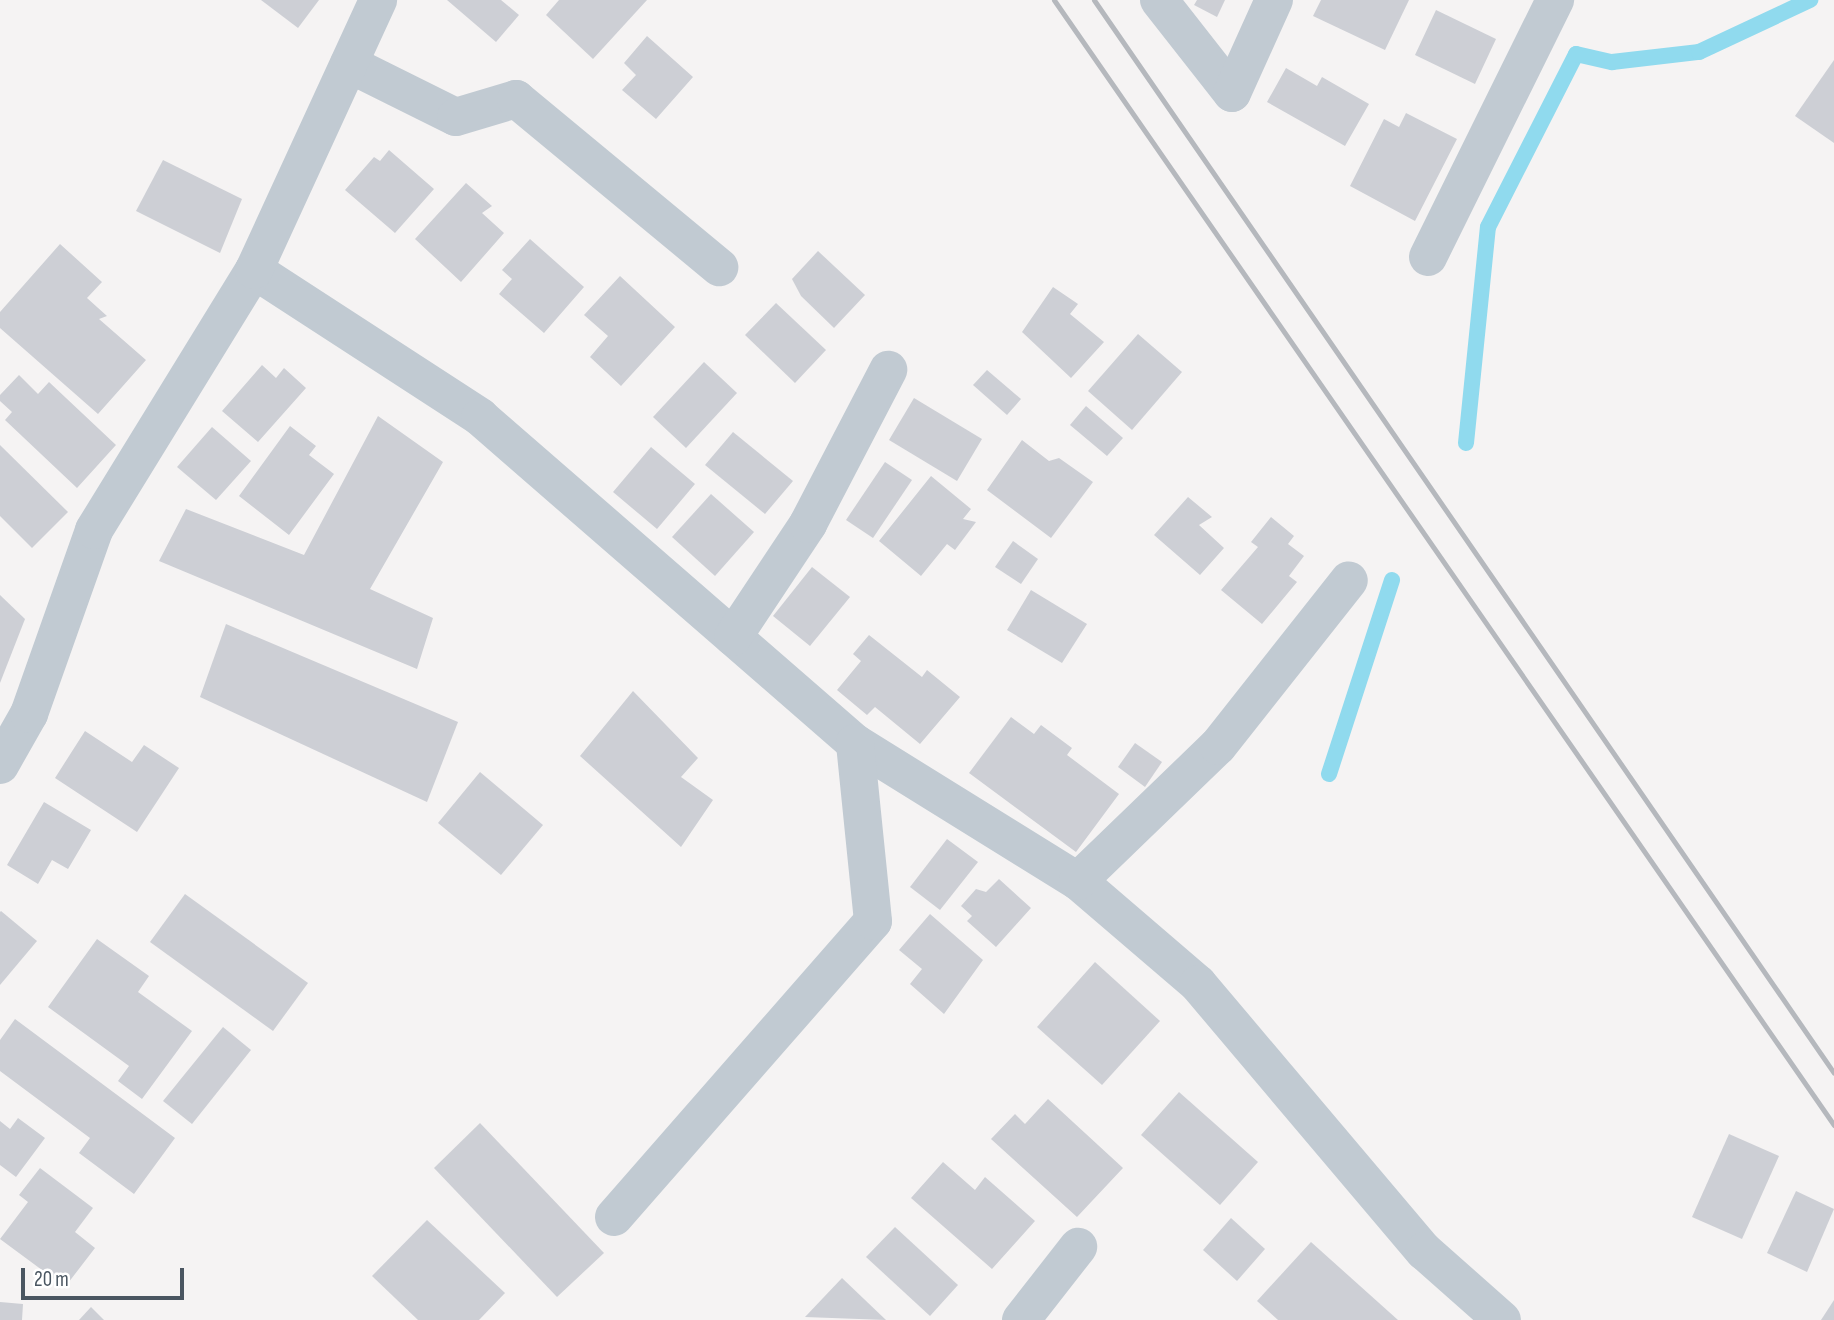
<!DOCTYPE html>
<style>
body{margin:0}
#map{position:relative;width:1834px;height:1320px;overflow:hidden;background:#f5f3f3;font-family:"Sofia Sans Condensed",sans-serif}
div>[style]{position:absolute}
.stream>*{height:16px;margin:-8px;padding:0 8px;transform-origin:8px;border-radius:8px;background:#90daee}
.building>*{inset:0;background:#cdcfd5}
.minor>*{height:38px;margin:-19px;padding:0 19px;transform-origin:19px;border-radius:19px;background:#c1cad2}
.rail>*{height:5px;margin:-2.5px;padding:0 2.5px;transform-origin:2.5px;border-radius:2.5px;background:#b5b8bd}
span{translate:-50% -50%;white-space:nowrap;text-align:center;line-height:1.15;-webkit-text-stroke:5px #fff;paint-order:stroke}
.scale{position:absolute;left:21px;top:1268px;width:163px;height:32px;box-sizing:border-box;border:4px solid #4a5661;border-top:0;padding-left:9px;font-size:21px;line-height:24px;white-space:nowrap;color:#4a5661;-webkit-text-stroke:5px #fff;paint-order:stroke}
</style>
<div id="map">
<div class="stream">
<div style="left:1466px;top:443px;width:217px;rotate:-84.2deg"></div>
<div style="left:1488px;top:227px;width:194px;rotate:-63deg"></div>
<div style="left:1576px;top:54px;width:37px;rotate:13deg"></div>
<div style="left:1612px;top:62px;width:88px;rotate:-6.6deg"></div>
<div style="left:1699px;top:52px;width:123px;rotate:-25.1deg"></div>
<div style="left:1329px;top:774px;width:204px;rotate:-72deg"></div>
</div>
<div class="building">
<div style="clip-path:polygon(261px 0,319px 0,298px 28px)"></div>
<div style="clip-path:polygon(447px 0,501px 0,519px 15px,496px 42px)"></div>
<div style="clip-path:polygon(559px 0,647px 0,593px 59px,546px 15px)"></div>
<div style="clip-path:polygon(1197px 0,1225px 0,1217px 17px,1194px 5px)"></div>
<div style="clip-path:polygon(1321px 0,1409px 0,1385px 50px,1313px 16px)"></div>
<div style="clip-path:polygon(1436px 10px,1496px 39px,1475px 84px,1415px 55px)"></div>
<div style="clip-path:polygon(647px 36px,693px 77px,656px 119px,622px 90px,636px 75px,624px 63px)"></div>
<div style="clip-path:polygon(1834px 60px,1834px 143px,1795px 116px)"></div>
<div style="clip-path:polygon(1286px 68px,1317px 86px,1322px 77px,1369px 104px,1345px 146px,1267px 102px)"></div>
<div style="clip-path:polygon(1406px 113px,1457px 139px,1415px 221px,1350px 186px,1384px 119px,1399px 127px)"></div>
<div style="clip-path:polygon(389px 150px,434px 189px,395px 233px,345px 190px,374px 157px,380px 161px)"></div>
<div style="clip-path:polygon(163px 160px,242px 199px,220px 253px,136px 211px)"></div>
<div style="clip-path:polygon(466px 183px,492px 206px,482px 213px,504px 233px,461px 282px,415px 239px)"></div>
<div style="clip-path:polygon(530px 239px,584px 287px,544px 333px,499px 294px,512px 279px,502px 270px)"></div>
<div style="clip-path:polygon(60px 244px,102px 282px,87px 298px,107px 316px,99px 319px,146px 360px,98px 414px,0 328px,0 312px)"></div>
<div style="clip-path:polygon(818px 251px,865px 295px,834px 328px,801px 296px,792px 279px)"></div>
<div style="clip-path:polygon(620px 276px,675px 327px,621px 386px,590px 357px,608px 336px,584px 315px)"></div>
<div style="clip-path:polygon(1053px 287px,1078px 304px,1070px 314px,1104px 342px,1071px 378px,1022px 332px)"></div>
<div style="clip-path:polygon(776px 303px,826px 350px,795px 383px,745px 335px)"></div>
<div style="clip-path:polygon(1138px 334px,1182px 372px,1132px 430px,1088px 391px)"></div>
<div style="clip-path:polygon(704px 362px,737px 393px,686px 448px,653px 417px)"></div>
<div style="clip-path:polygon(262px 365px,276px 378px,284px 368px,306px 388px,258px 442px,222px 411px)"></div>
<div style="clip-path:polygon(987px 370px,1021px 399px,1007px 415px,973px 385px)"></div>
<div style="clip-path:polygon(19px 375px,38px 394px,49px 382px,116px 445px,77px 488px,5px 420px,12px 412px,0 401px,0 395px)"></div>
<div style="clip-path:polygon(914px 398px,982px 439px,957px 481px,889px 440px)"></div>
<div style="clip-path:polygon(1086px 406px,1123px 438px,1107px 456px,1070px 425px)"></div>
<div style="clip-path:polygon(378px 416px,443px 462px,370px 589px,433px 618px,417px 669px,159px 561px,186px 509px,304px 555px)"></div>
<div style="clip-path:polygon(290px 426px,316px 446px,309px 455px,334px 474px,289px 535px,239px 496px)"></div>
<div style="clip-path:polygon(212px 427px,251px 461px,216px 500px,177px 467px)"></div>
<div style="clip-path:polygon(733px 432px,793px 481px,765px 514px,705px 465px)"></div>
<div style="clip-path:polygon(1022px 440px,1049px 461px,1059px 458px,1093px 482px,1051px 538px,987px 490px)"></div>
<div style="clip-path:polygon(0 445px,68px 512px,32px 548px,0 516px)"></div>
<div style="clip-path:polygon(651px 447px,695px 484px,657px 529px,613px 492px)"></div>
<div style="clip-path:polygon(885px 462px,912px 480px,873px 538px,846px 520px)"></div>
<div style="clip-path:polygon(931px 476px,971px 509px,963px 519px,976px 522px,955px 550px,947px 544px,921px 576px,879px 541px)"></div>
<div style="clip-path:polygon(711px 494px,754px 532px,715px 576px,672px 537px)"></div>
<div style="clip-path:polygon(1188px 497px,1212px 517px,1199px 525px,1224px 548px,1200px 575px,1154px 535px)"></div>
<div style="clip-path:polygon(1271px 517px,1294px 536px,1288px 544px,1304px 556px,1289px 576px,1297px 582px,1262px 624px,1221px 590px,1258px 547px,1251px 542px)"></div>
<div style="clip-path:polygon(1013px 541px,1038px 559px,1021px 584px,995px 567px)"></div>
<div style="clip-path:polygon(812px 567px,850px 597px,810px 646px,773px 616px)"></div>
<div style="clip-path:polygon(1031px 590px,1087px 624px,1062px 663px,1007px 630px)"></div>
<div style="clip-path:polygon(0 595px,25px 619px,0 683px)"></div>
<div style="clip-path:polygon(226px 624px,458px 722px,427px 802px,200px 697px)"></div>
<div style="clip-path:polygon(869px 635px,922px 677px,927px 670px,960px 697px,920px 744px,875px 707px,867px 715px,837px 690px,861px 661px,853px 654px)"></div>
<div style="clip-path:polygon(633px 691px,698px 758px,681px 777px,713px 800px,681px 847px,580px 756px)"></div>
<div style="clip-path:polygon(1011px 717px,1034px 734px,1041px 725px,1072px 748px,1067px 755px,1119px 794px,1076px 852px,969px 773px)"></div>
<div style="clip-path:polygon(85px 731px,132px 762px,144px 745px,179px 768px,137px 832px,55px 778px)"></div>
<div style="clip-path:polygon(1135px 743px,1162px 762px,1145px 787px,1118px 767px)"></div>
<div style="clip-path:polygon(480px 772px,543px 825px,501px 875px,438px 823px)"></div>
<div style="clip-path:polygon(44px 802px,91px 830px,68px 869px,52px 860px,38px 884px,7px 865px)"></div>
<div style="clip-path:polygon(947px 839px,978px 862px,940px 910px,910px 887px)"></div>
<div style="clip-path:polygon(999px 879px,1031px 908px,996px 947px,967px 921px,972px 916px,961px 906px,976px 889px,986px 892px)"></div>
<div style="clip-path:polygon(185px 894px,308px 983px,273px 1031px,150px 942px)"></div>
<div style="clip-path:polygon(1px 911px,37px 941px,0 985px,0 912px)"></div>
<div style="clip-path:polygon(930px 914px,983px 960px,944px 1014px,910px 984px,922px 969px,899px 950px)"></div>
<div style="clip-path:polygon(97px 939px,149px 976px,138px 992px,192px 1031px,142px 1099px,118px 1081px,129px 1066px,48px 1007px)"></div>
<div style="clip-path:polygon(1095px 962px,1160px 1021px,1102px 1085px,1037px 1027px)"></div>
<div style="clip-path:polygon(15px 1019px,175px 1138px,134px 1194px,79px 1153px,90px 1138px,0 1071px,0 1040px)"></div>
<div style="clip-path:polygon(223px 1027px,251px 1050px,192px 1124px,163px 1101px)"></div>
<div style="clip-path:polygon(1179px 1092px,1258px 1162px,1220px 1205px,1141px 1135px)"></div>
<div style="clip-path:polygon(1048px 1099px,1123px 1168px,1077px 1217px,991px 1139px,1015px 1114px,1025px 1124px)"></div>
<div style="clip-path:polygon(18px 1118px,45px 1138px,16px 1177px,0 1165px,0 1121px,10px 1129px)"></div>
<div style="clip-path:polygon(480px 1123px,604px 1253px,557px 1297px,434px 1168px)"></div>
<div style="clip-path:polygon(1729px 1134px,1779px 1156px,1742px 1239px,1692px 1217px)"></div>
<div style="clip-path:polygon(943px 1162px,975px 1190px,985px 1177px,1035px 1221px,992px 1269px,911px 1198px)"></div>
<div style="clip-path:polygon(40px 1168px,93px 1208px,75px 1232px,95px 1248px,65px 1287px,0 1239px,28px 1202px,19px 1195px)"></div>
<div style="clip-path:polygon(1796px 1191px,1834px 1209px,1807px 1272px,1767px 1253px)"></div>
<div style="clip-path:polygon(1231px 1218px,1265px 1249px,1237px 1281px,1203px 1250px)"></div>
<div style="clip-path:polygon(427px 1220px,505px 1293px,479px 1320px,418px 1320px,372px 1276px)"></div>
<div style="clip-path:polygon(895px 1227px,958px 1285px,930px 1316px,866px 1257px)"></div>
<div style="clip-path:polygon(1311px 1242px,1398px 1320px,1278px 1320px,1257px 1301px)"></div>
<div style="clip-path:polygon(842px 1278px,886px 1320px,805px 1317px)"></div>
<div style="clip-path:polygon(1834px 1300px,1834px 1320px,1821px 1320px)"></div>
<div style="clip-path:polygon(0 1302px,23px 1304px,22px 1320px,0 1320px)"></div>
<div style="clip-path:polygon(91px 1307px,104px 1320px,79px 1320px)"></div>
</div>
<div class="minor">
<div style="left:1159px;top:0;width:118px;rotate:51.9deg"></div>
<div style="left:1232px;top:93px;width:102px;rotate:-65.7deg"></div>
<div style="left:349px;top:64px;width:119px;rotate:26.4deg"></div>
<div style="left:456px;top:117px;width:63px;rotate:-16.7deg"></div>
<div style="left:516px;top:99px;width:264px;rotate:39.6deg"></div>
<div style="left:1428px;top:257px;width:287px;rotate:-63.7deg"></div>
<div style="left:254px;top:270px;width:270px;rotate:33deg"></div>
<div style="left:480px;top:417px;width:497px;rotate:41deg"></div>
<div style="left:855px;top:743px;width:262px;rotate:31.8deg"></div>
<div style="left:1078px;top:881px;width:158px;rotate:40.6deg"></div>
<div style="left:1198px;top:984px;width:350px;rotate:49.8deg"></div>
<div style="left:1424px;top:1251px;width:104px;rotate:41.5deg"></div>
<div style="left:733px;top:637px;width:136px;rotate:-56.4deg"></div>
<div style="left:808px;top:524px;width:174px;rotate:-62.5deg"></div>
<div style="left:0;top:765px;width:59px;rotate:-60.4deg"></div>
<div style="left:29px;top:714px;width:195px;rotate:-70.5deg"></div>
<div style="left:94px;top:530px;width:305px;rotate:-58.4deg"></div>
<div style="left:254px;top:270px;width:297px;rotate:-65.3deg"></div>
<div style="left:1078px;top:881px;width:194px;rotate:-44deg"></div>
<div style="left:1218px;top:746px;width:211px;rotate:-51.7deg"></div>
<div style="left:614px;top:1217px;width:393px;rotate:-48.8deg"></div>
<div style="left:873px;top:921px;width:179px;rotate:-95.8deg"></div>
<div style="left:1021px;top:1320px;width:93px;rotate:-52deg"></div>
</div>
<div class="rail">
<div style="left:1054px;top:0;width:1369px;rotate:55.27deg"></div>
<div style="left:1094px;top:0;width:1303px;rotate:55.41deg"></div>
</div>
<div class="scale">20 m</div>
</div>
